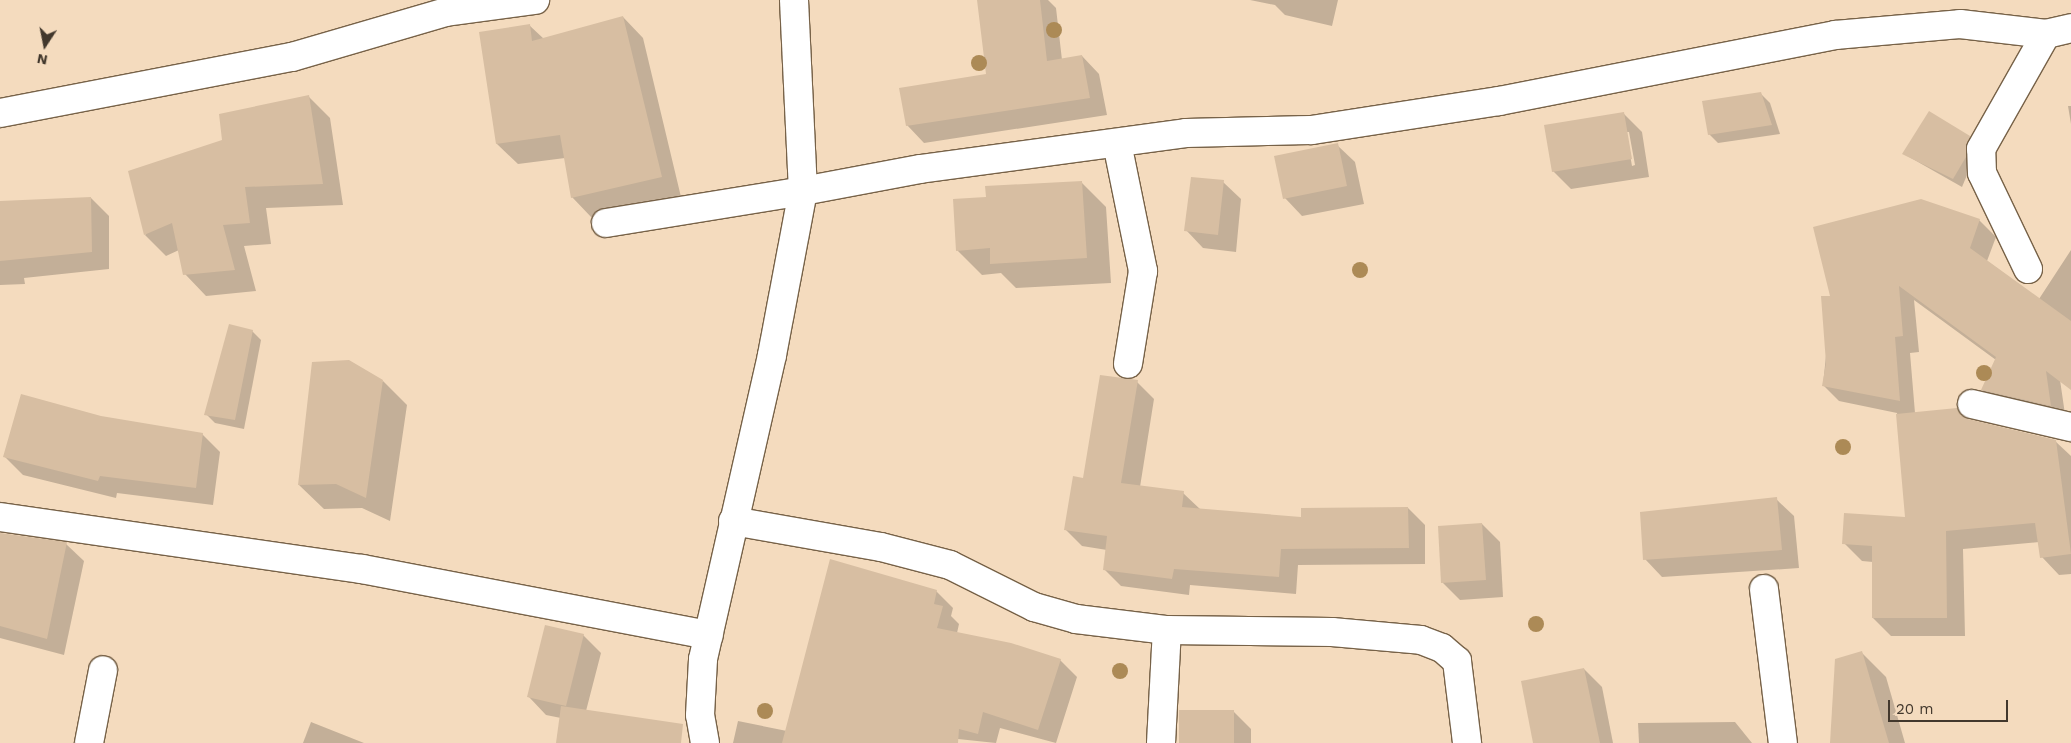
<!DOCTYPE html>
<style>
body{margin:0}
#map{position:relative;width:2071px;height:743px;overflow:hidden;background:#f4dbbe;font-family:"Work Sans",sans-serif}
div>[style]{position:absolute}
.shadow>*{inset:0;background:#0003}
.building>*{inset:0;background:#d7bea2}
.roads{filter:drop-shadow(1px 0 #776248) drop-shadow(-1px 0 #776248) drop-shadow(0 1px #776248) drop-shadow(0 -1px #776248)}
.minor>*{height:28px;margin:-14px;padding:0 14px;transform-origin:14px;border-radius:14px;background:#fff}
.trees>*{width:16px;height:16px;margin:-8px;border-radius:50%;background:#ac8a56}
span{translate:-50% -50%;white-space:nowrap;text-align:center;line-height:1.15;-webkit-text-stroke:4px #f4dbbe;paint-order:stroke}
.north{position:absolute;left:20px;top:20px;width:50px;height:50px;-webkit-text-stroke:4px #f4dbbe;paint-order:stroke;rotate:191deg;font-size:14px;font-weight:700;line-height:20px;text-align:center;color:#42382d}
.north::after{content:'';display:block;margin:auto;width:18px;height:22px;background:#42382d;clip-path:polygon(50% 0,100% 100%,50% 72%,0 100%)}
.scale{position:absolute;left:1888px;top:700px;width:120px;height:22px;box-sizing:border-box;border:2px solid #42382d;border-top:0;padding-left:6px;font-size:15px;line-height:18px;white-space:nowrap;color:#42382d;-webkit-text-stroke:4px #f4dbbe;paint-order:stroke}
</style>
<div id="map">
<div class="shadow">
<div style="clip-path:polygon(978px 0,1048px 0,1056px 8px,1062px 60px,1082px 56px,1099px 74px,1107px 115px,924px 143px,907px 125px,988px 75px)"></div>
<div style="clip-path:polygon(1250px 0,1338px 0,1332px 26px,1285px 15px,1275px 5px)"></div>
<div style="clip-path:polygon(623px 17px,643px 38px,681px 197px,592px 218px,572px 197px,565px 158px,518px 164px,497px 144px,480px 33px,529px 25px,544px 39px)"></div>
<div style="clip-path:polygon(1761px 94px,1770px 103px,1780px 134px,1718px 143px,1709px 134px)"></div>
<div style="clip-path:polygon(308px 96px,330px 118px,343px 205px,266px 208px,271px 244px,244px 246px,256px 291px,206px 296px,185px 274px,179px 250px,166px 256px,145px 235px,223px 141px)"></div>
<div style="clip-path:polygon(2068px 106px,2071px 106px,2071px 124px)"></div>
<div style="clip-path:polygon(evenodd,1624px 114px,1642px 132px,1649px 177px,1571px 189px,1553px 171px,1624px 114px,1626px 132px,1629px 132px,1635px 165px,1632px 166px,1626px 132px)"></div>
<div style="clip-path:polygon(1970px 137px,1979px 146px,1962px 187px,1904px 154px)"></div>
<div style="clip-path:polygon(1337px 145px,1355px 162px,1364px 204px,1302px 216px,1285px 198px)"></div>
<div style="clip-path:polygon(1223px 182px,1241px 199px,1236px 252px,1203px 248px,1186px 230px)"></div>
<div style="clip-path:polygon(1082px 183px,1106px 207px,1111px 283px,1016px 288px,1001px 273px,982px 275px,957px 250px)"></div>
<div style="clip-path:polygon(91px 198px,109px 216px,109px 269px,24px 278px,25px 284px,0 285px,0 205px)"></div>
<div style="clip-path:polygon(1979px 220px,1996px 237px,1987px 261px,2039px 299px,2071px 250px,2071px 386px,2060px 380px,2066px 421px,1998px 406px,1982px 390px,1996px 360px,1914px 300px,1919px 352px,1910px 353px,1915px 413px,2055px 441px,2071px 456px,2071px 574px,2059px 575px,2042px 557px,2039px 542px,1963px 549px,1965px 636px,1891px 636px,1873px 618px,1873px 562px,1862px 561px,1844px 543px,1907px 518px,1897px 413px,1839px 401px,1823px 385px,1832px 297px)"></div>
<div style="clip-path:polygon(252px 331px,261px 340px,244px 429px,215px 423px,206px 414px)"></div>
<div style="clip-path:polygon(383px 381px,407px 405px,390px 521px,362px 508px,324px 509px,299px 485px)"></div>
<div style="clip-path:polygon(1137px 382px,1154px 399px,1140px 487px,1183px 493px,1201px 510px,1303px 518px,1408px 508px,1425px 525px,1425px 564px,1298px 565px,1296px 594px,1190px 585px,1189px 595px,1121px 586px,1104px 569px,1107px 550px,1082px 546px,1065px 529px,1084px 479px)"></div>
<div style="clip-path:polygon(101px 417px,202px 434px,220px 452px,213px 505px,117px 493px,116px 498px,23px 475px,5px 457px)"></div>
<div style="clip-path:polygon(1776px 499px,1794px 516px,1799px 568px,1662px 577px,1645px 559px)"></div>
<div style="clip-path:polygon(1482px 524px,1500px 542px,1503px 597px,1460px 600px,1442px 582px)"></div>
<div style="clip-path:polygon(0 534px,66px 544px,84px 561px,64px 655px,0 638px)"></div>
<div style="clip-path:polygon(936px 591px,953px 608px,951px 616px,959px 624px,957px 633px,1060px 660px,1077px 677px,1056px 743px,1000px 728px,996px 743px,939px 737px,937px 743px,733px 743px,738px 721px,787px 731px)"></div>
<div style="clip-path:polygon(583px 635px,601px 653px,586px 711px,649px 743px,557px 743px,561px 718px,546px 715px,529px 697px)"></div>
<div style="clip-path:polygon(1861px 652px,1886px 677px,1905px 743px,1840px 743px)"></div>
<div style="clip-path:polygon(1584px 669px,1602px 687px,1613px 743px,1535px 743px)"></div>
<div style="clip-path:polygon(1233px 711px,1251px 729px,1251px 743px,1180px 743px)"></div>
<div style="clip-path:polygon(311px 722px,364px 743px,303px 743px)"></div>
<div style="clip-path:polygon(1735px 722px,1752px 743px,1639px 743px,1638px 723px)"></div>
</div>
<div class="building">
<div style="clip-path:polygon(977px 0,1040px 0,1047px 61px,1082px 55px,1090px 98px,906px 126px,899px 88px,986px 74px)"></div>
<div style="clip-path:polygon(623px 16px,662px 177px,571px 198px,560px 135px,496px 144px,479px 32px,530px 24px,532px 41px)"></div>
<div style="clip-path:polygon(1761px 92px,1772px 125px,1708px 135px,1702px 101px)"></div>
<div style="clip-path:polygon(309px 95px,323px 184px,245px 187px,250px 223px,223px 225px,235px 270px,183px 275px,172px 223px,144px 235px,128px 171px,222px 140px,219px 114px)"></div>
<div style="clip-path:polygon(1929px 111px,1970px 136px,1966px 157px,1953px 179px,1902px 154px)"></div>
<div style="clip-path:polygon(1624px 112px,1632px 159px,1552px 172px,1544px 125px)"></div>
<div style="clip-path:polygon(1338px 143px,1347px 186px,1283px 199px,1274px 156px)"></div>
<div style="clip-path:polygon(1191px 177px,1224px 180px,1218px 235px,1184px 231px)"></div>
<div style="clip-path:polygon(1082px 181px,1087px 258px,990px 264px,990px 248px,956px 251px,953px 199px,986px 197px,985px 186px)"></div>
<div style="clip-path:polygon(91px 197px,92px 252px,0 261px,0 201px)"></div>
<div style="clip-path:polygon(1921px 199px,1980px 219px,1970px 248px,2071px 321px,2071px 390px,2046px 371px,2051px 406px,1981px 390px,1996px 357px,1899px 286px,1903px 336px,1895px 337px,1900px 401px,1822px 386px,1826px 363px,1821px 296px,1830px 296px,1813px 227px)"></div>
<div style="clip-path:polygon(229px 324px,253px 330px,235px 420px,204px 415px)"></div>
<div style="clip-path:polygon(349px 360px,383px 380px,366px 498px,336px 484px,298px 485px,312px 362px)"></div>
<div style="clip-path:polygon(1100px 375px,1138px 380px,1121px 483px,1184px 491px,1182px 507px,1301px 517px,1301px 508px,1408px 507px,1409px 548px,1281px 549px,1279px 577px,1174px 569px,1172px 579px,1103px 570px,1107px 536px,1064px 530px,1073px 476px,1083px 478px)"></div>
<div style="clip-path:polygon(21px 394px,101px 416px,203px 433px,196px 488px,100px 476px,98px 481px,3px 457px)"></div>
<div style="clip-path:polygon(1957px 408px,1968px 419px,2056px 440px,2071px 554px,2040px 558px,2035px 523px,1946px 531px,1947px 618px,1872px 618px,1872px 546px,1842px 544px,1844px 513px,1905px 517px,1896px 414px)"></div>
<div style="clip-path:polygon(1777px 497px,1782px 550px,1643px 560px,1640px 512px)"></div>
<div style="clip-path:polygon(1482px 523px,1486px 580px,1441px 583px,1438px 526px)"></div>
<div style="clip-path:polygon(0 533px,67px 542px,47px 639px,0 626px)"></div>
<div style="clip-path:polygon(830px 559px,937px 590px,934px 604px,943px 606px,937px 628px,1011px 643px,1061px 659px,1038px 730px,983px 712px,978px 734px,959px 729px,958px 743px,782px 743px)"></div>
<div style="clip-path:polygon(545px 625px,584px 634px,566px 706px,527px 697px)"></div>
<div style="clip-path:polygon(1862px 651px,1889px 743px,1830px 743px,1835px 659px)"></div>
<div style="clip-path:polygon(1584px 668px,1600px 743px,1533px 743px,1521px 681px)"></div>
<div style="clip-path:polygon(561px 706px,683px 724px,681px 743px,556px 743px)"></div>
<div style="clip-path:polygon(1179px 710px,1234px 710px,1234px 743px,1179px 743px)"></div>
</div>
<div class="roads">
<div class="minor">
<div style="left:0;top:113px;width:297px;rotate:-10.9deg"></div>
<div style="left:292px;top:57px;width:160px;rotate:-16.3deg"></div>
<div style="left:446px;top:12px;width:90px;rotate:-7.7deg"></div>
<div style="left:1117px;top:143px;width:131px;rotate:78.5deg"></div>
<div style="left:1143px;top:271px;width:94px;rotate:99.2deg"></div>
<div style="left:606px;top:223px;width:200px;rotate:-9.2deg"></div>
<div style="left:803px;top:191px;width:191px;rotate:-92.7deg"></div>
<div style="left:2028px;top:269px;width:106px;rotate:-115.6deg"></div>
<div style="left:1982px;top:173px;width:24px;rotate:-92deg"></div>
<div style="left:1981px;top:149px;width:132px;rotate:-60.5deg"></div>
<div style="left:2046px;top:34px;width:26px;rotate:-13deg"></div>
<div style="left:1972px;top:404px;width:102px;rotate:13.1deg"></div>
<div style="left:0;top:517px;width:366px;rotate:8.2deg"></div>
<div style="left:362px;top:569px;width:353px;rotate:10.8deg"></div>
<div style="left:733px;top:521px;width:150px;rotate:10deg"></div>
<div style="left:881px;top:547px;width:71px;rotate:14.6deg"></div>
<div style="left:950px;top:565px;width:94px;rotate:26.6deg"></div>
<div style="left:1034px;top:607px;width:44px;rotate:15.9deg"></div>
<div style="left:1076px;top:619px;width:92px;rotate:6.9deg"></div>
<div style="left:1167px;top:630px;width:165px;rotate:0.7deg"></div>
<div style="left:1332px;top:632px;width:89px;rotate:5.1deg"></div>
<div style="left:1421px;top:640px;width:22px;rotate:21deg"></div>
<div style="left:1442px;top:648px;width:20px;rotate:41deg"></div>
<div style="left:1457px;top:661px;width:83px;rotate:83deg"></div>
<div style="left:1764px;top:589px;width:155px;rotate:83deg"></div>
<div style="left:89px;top:743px;width:74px;rotate:-79.1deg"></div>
<div style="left:705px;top:743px;width:28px;rotate:-100deg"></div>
<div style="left:700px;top:715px;width:56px;rotate:-86.9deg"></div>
<div style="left:703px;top:659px;width:312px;rotate:-77.2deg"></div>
<div style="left:772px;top:355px;width:167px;rotate:-79.3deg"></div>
<div style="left:803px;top:191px;width:119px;rotate:-10.6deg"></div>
<div style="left:920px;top:169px;width:268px;rotate:-7.7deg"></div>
<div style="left:1186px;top:133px;width:126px;rotate:-1.4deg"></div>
<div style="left:1312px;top:130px;width:189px;rotate:-8.8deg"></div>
<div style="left:1499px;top:101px;width:342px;rotate:-11.1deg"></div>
<div style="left:1835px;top:35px;width:125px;rotate:-5deg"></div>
<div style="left:1960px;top:24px;width:87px;rotate:6.6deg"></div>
<div style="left:1161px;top:743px;width:113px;rotate:-87deg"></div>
</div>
</div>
<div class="trees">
<div style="left:1054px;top:30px"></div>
<div style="left:979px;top:63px"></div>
<div style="left:1360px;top:270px"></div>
<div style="left:1984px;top:373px"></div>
<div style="left:1843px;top:447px"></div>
<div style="left:1536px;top:624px"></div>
<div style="left:1120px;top:671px"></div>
<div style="left:765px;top:711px"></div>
</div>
<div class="north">N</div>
<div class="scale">20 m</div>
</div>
